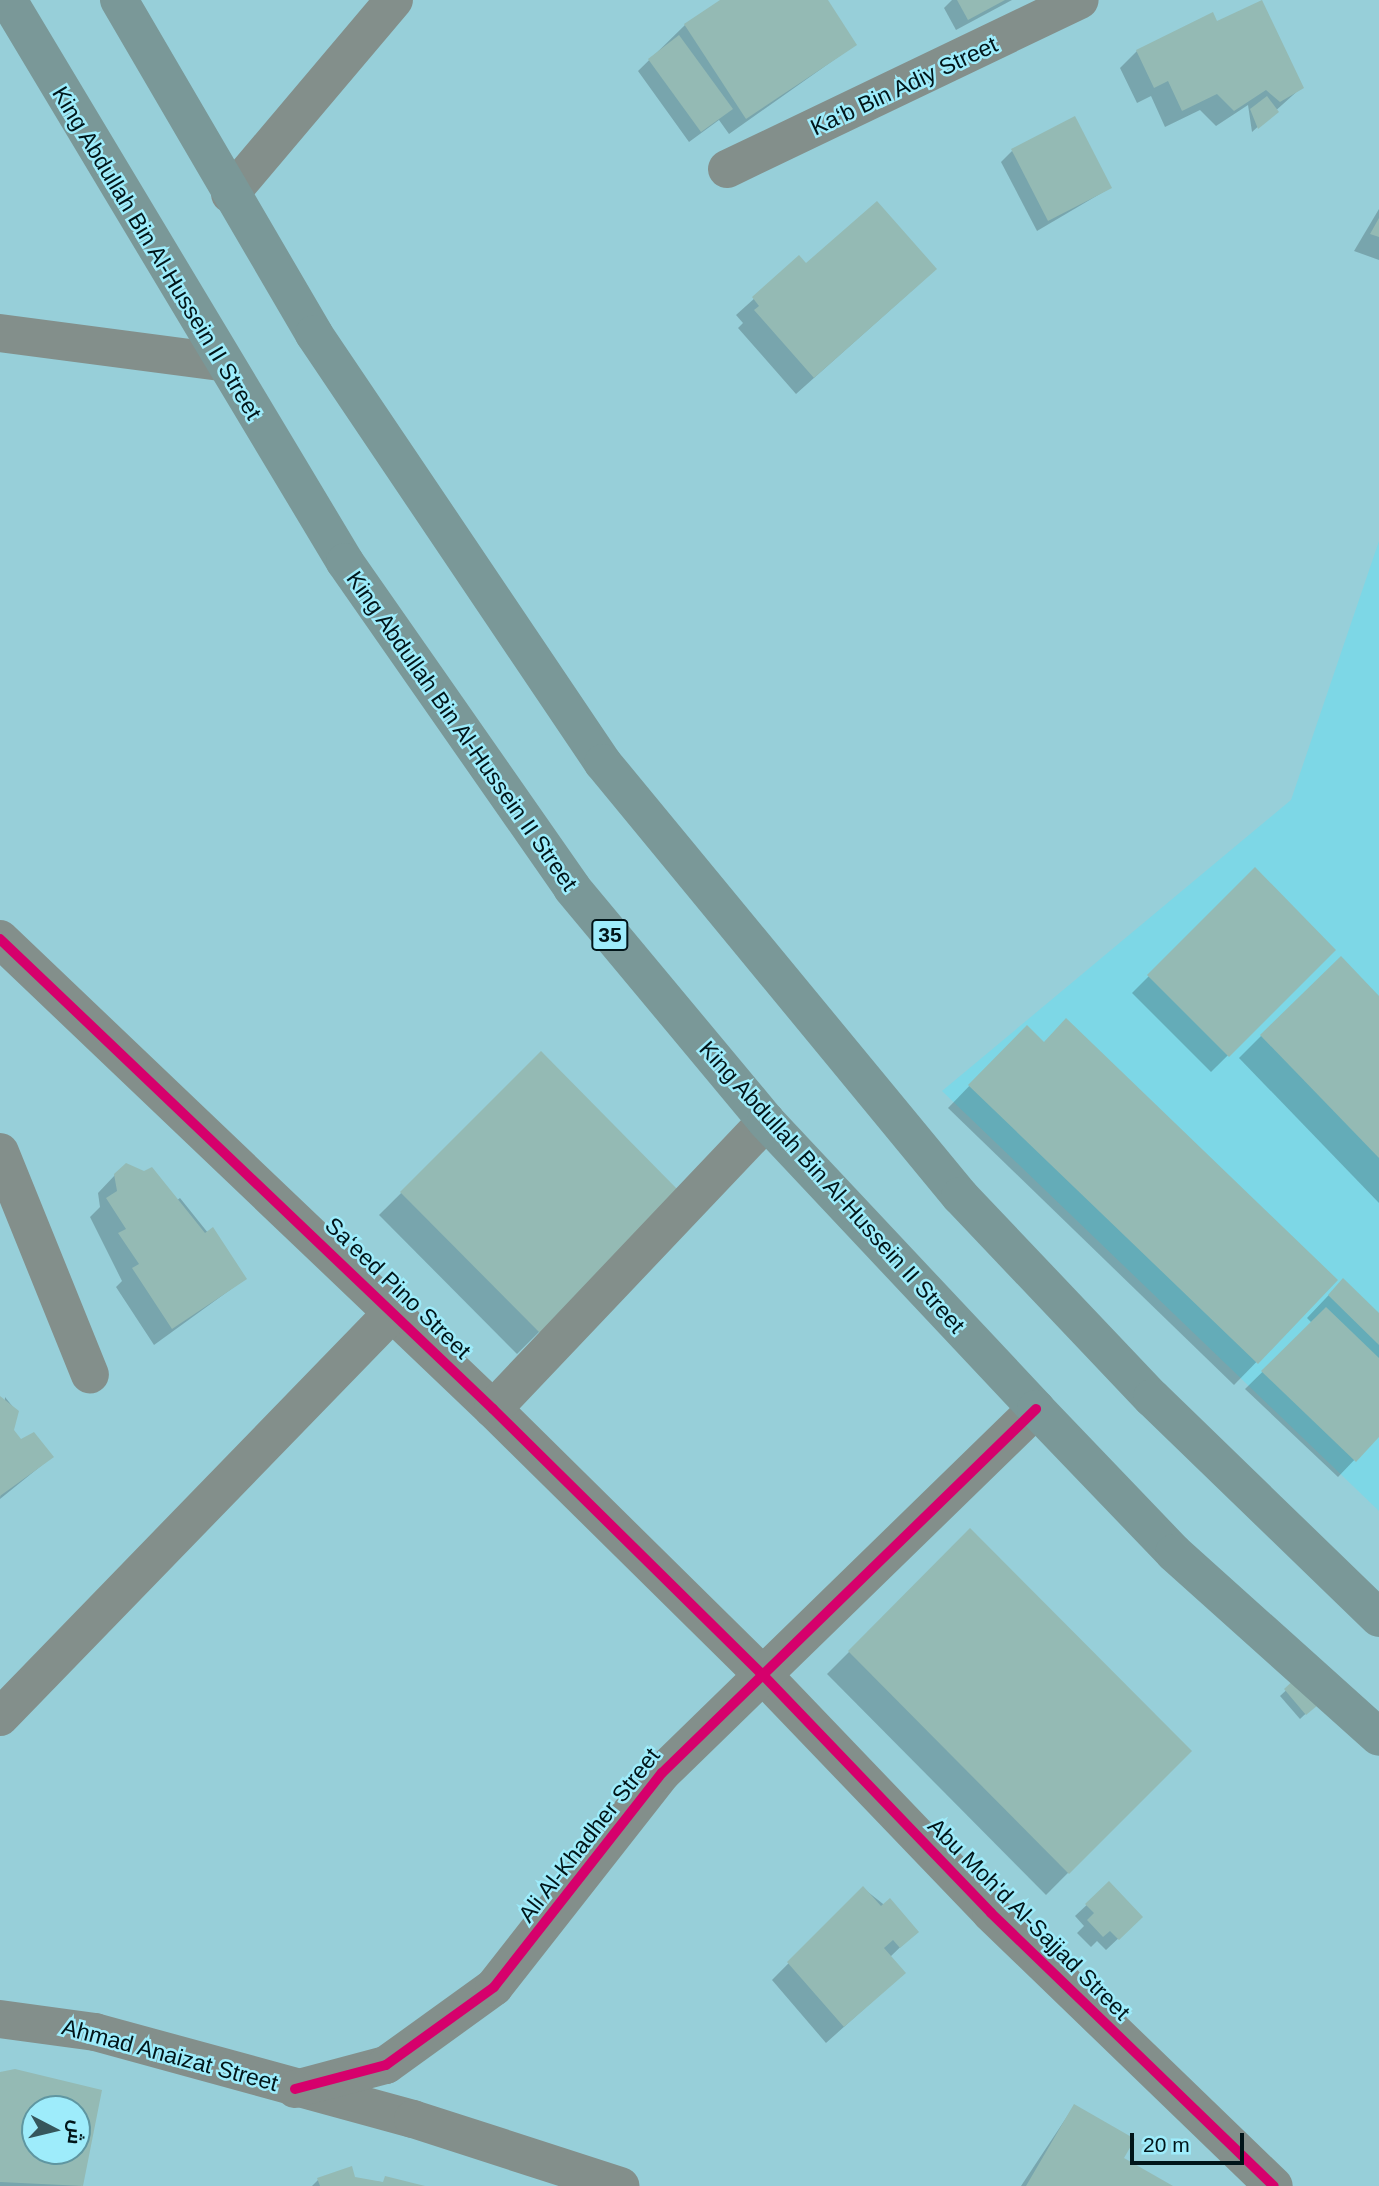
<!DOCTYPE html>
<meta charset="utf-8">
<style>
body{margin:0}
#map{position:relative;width:1379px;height:2186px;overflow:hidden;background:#97cfd9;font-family:Helvetica,Cairo,sans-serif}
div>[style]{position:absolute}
.built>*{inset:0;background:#7dd7e6}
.shadow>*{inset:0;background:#0003}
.building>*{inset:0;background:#94bab4}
.minor>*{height:38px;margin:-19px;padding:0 19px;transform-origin:19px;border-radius:19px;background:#838f8b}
.highway>*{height:38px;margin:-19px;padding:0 19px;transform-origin:19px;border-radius:19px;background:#7a9898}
.cycleway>*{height:10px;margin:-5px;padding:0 5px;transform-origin:5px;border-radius:5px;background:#d6006c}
span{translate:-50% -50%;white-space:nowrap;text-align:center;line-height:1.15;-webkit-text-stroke:5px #9eecfb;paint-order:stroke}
.shield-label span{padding:2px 5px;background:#9eecfb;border:2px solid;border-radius:5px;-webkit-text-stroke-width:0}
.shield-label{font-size:21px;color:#011519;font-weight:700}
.street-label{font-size:23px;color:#011519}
.north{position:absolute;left:21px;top:2095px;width:70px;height:70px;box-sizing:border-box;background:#9eecfb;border:2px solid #5f96a1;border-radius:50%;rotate:97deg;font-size:19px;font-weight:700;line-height:28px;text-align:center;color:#011519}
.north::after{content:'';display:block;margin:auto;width:24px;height:32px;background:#36565c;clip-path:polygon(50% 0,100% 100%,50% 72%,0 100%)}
.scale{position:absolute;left:1130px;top:2133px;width:114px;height:32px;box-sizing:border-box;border:4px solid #011519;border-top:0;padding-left:9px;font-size:21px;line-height:24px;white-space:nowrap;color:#011519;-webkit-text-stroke:5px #9eecfb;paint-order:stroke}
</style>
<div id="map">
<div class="built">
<div style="clip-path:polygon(1379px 541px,1379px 1511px,942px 1091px,1291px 800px)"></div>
</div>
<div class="shadow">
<div style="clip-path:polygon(723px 0,826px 0,855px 45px,729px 134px,719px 120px,689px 142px,638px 71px,685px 25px)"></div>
<div style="clip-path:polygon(952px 0,1012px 0,956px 30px,944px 8px)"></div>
<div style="clip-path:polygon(1217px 23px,1302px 87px,1252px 132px,1248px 105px,1216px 126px,1200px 110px,1165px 127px,1151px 96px,1137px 103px,1120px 68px,1137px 51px)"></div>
<div style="clip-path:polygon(1012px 151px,1110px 188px,1037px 231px,1001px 162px)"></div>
<div style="clip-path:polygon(1379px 209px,1379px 260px,1354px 251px)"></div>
<div style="clip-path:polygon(799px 258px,806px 266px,917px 286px,796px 394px,738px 328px,743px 323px,736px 315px)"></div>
<div style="clip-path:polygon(1255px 870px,1334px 950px,1211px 1072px,1132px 993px)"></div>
<div style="clip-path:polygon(1379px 998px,1379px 1203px,1239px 1058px,1261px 1036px)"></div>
<div style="clip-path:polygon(1043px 1044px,1336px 1280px,1234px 1385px,948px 1108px,1005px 1049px)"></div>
<div style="clip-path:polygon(541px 1054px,678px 1193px,517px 1354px,379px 1215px)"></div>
<div style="clip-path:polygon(145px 1173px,173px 1203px,180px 1198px,245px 1279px,154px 1345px,116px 1287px,122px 1281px,90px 1217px,100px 1207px,98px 1193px,115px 1175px)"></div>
<div style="clip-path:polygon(1343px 1280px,1379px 1315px,1379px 1434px,1338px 1477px,1245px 1389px,1312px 1323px,1307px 1318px)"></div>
<div style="clip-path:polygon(5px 1397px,17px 1412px,12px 1430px,20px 1441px,52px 1457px,0 1499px)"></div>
<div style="clip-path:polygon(970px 1531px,1189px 1751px,1046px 1895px,827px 1674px)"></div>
<div style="clip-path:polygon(1295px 1682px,1315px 1705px,1300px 1719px,1280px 1696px)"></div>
<div style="clip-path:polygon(1109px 1884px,1141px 1917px,1106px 1950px,1097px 1941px,1091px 1947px,1077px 1933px,1084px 1926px,1075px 1916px)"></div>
<div style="clip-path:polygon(863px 1888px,917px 1931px,890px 1957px,904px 1973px,826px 2043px,772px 1980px)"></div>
<div style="clip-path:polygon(evenodd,0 2073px,100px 2091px,81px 2186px,0 2186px,0 2073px,35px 2109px,77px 2109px,77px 2151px,35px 2151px,35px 2109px)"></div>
<div style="clip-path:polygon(1074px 2106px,1122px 2159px,1169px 2186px,1021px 2186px)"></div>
<div style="clip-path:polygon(354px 2179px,417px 2186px,312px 2186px,318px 2180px)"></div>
</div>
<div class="building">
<div style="clip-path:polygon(720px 0,828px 0,857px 45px,746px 119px,684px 24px)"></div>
<div style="clip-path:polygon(957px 0,1005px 0,968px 20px)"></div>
<div style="clip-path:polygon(1262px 0,1304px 88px,1280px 102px,1266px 90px,1234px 111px,1217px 94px,1182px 111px,1168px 81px,1154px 88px,1136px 50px,1213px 12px,1217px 21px)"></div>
<div style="clip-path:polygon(679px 35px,733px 109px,701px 132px,648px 59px)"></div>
<div style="clip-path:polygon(1267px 96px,1279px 112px,1258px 129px,1250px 109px)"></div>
<div style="clip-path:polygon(1075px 116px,1112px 188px,1048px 221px,1011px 149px)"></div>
<div style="clip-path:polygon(877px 201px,937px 269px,814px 378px,754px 310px,759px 306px,752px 297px,799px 255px,806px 263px)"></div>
<div style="clip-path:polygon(1379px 218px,1379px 237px,1370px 234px)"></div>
<div style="clip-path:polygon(1255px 867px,1336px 950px,1229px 1057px,1147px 975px)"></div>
<div style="clip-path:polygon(1341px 956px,1379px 996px,1379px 1158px,1260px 1035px)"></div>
<div style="clip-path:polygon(1066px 1018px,1338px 1280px,1258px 1364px,968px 1085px,1027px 1025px,1044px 1042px)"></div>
<div style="clip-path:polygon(541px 1051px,681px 1193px,540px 1333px,400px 1192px)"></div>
<div style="clip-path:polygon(126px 1163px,144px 1171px,152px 1167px,205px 1233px,213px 1227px,247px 1279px,172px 1329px,132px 1268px,139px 1264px,118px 1233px,126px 1229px,106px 1198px,117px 1191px,114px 1174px)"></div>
<div style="clip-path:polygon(1343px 1278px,1379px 1313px,1379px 1345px,1328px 1295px)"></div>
<div style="clip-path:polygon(1326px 1307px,1379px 1358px,1379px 1437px,1356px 1462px,1261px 1371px)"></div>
<div style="clip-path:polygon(0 1396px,19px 1411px,14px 1430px,21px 1439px,34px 1432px,54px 1457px,0 1496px)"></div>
<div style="clip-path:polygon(970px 1528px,1192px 1751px,1069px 1874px,848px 1651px)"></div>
<div style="clip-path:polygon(1295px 1679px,1318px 1705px,1306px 1715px,1284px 1689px)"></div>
<div style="clip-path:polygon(1109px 1881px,1143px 1917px,1119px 1940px,1110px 1931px,1103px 1937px,1087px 1920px,1094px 1913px,1085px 1904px)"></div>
<div style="clip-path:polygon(863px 1886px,881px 1906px,890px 1898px,919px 1932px,900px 1948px,893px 1940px,884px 1948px,906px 1973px,844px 2027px,787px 1962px)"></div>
<div style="clip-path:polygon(evenodd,15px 2069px,102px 2090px,83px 2186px,0 2182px,0 2072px,15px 2069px,35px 2109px,77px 2109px,77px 2151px,35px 2151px,35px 2109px)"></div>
<div style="clip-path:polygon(1074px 2104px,1135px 2139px,1124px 2158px,1173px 2186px,1026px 2186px)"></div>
<div style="clip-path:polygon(352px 2166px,355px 2177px,383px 2182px,385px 2176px,425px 2186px,320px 2186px,317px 2178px)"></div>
</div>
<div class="minor">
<div style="left:727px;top:169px;width:391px;rotate:-25.6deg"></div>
<div style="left:230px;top:194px;width:254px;rotate:-49.8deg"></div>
<div style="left:0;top:333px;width:222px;rotate:7.5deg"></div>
<div style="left:0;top:939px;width:681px;rotate:43.63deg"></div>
<div style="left:493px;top:1409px;width:378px;rotate:44.6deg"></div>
<div style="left:762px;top:1674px;width:331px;rotate:46.2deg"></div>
<div style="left:991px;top:1913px;width:393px;rotate:44deg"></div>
<div style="left:0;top:1152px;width:240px;rotate:68deg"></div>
<div style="left:493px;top:1409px;width:397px;rotate:-46.5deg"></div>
<div style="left:0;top:1717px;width:564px;rotate:-45.86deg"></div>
<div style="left:0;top:2019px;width:96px;rotate:7.8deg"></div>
<div style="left:95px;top:2032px;width:330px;rotate:15.3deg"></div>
<div style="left:413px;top:2119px;width:218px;rotate:17.9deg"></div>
<div style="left:295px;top:2089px;width:94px;rotate:-14.8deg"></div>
<div style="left:386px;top:2065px;width:133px;rotate:-35.8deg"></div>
<div style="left:494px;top:1987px;width:272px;rotate:-51.9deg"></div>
<div style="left:662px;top:1773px;width:522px;rotate:-44.22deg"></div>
</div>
<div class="highway">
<div style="left:8px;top:0;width:655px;rotate:59.05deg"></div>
<div style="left:345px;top:562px;width:397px;rotate:55.1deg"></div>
<div style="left:572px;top:888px;width:303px;rotate:50.2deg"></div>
<div style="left:766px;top:1121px;width:395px;rotate:46.8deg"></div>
<div style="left:1036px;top:1409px;width:199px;rotate:46.2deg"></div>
<div style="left:1174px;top:1553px;width:275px;rotate:41.9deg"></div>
<div style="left:119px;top:0;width:387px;rotate:59.7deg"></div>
<div style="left:314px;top:334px;width:517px;rotate:56.03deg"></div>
<div style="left:603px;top:763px;width:561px;rotate:50.5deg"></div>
<div style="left:960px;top:1196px;width:279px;rotate:46.5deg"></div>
<div style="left:1152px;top:1398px;width:316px;rotate:44.1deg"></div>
</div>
<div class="cycleway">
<div style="left:0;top:939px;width:681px;rotate:43.63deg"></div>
<div style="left:493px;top:1409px;width:378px;rotate:44.6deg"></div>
<div style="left:762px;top:1674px;width:331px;rotate:46.2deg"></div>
<div style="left:991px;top:1913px;width:393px;rotate:44deg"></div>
<div style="left:295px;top:2089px;width:94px;rotate:-14.8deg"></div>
<div style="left:386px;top:2065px;width:133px;rotate:-35.8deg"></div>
<div style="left:494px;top:1987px;width:272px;rotate:-51.9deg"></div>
<div style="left:662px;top:1773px;width:522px;rotate:-44.22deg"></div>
</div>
<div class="shield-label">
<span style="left:610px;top:935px">35</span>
</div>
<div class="street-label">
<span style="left:904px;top:86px;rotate:-25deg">Ka‘b Bin Adiy Street</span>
<span style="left:157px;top:253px;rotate:59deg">King Abdullah Bin Al-Hussein II Street</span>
<span style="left:462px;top:731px;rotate:55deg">King Abdullah Bin Al-Hussein II Street</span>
<span style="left:832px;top:1187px;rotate:48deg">King Abdullah Bin Al-Hussein II Street</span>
<span style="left:398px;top:1288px;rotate:44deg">Sa‘eed Pino Street</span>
<span style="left:589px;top:1835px;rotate:-52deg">Ali Al-Khadher Street</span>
<span style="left:1029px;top:1919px;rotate:45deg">Abu Moh'd Al-Sajjad Street</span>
<span style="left:170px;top:2055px;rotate:15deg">Ahmad Anaizat Street</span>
</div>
<div class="north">ش</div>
<div class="scale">20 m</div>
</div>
